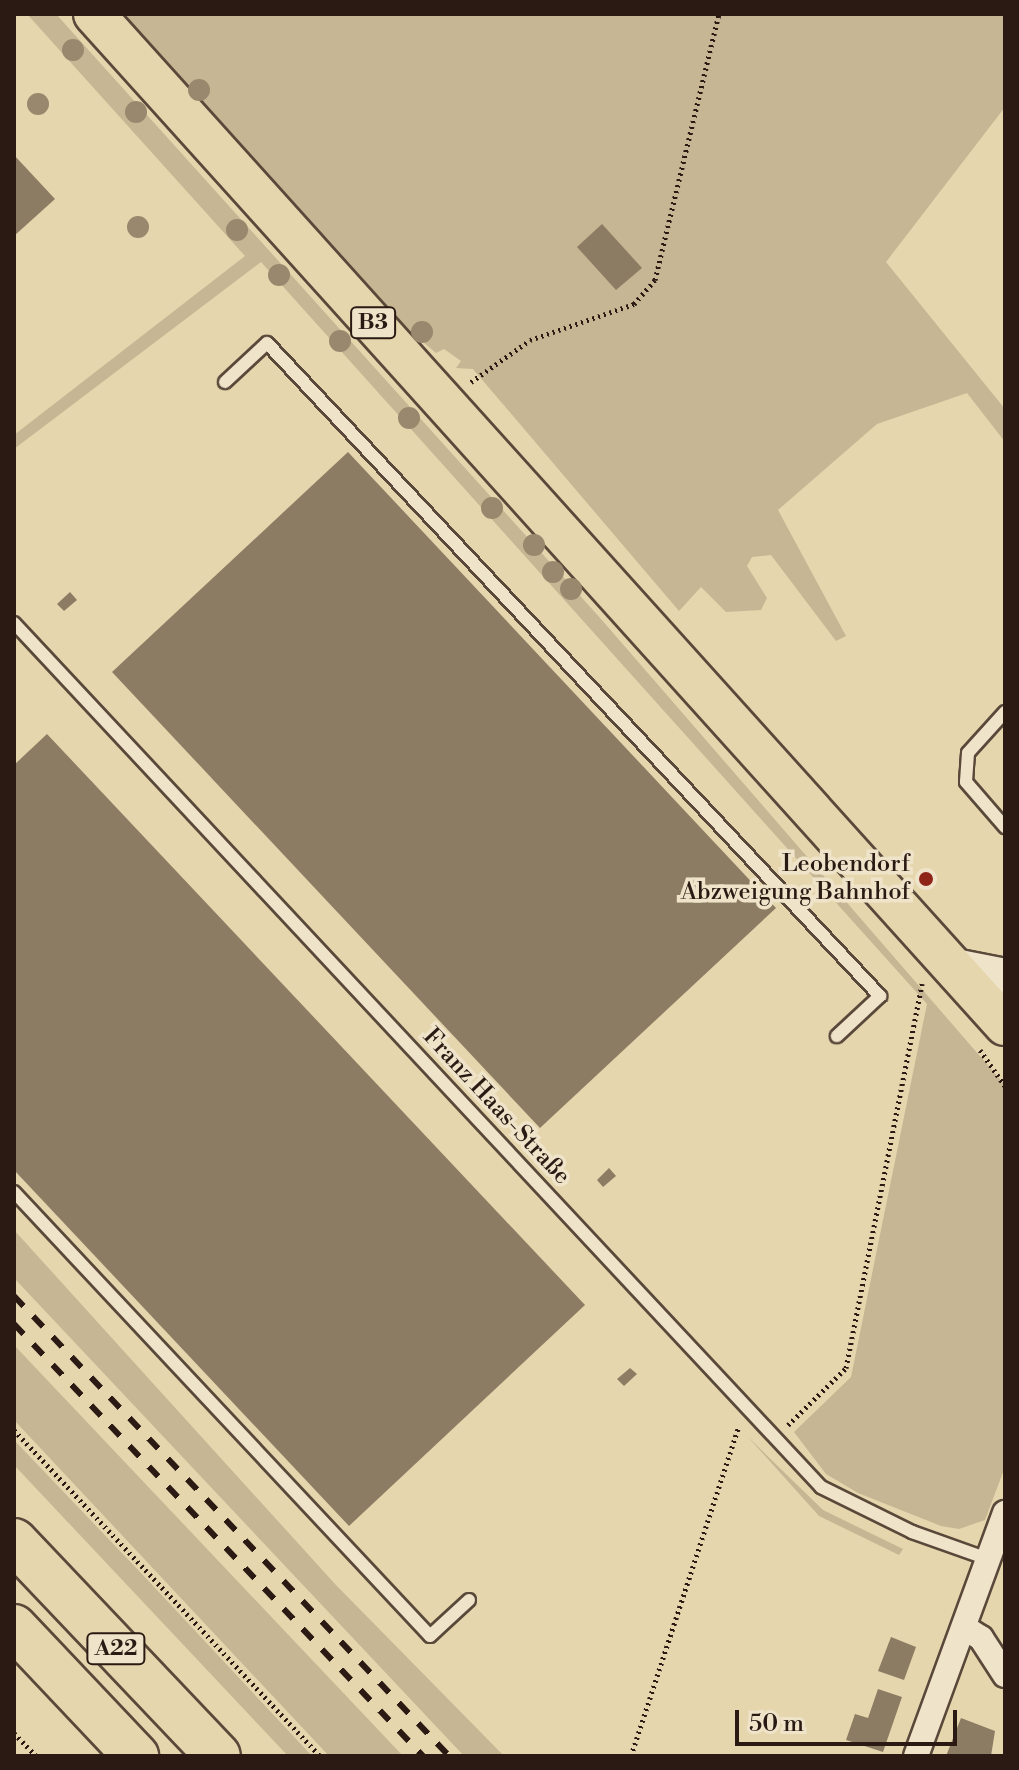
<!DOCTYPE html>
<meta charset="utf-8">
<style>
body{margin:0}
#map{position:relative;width:1019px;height:1770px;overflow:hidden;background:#e6d6ad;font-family:"Libre Bodoni",serif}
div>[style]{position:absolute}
.green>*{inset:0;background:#c6b693}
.building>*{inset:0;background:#8c7c63}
.path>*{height:5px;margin-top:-2.5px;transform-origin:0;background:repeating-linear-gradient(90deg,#2b1a13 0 2px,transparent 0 6px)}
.roads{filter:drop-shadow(2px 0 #5a493a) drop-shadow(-2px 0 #5a493a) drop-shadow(0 2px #5a493a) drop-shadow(0 -2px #5a493a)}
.lane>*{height:12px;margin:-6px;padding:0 6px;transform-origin:6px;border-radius:6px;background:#efe4ca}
.street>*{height:24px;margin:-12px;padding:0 12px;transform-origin:12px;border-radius:12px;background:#efe4ca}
.secondary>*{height:36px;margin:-18px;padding:0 18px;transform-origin:18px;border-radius:18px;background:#efe4ca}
.primary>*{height:40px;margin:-20px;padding:0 20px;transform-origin:20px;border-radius:20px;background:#e6d6ad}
.highway>*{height:44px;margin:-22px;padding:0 22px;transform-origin:22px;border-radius:22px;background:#e6d6ad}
.rail>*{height:6px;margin-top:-3px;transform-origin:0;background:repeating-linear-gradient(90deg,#2b1a13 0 14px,transparent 0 28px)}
.trees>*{width:22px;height:22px;margin:-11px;border-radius:50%;background:#99886d}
.dots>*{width:22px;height:22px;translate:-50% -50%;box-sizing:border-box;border:4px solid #efe4ca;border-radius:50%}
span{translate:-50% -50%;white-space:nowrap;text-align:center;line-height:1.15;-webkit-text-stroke:7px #efe4ca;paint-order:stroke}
.shield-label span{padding:2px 6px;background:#efe4ca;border:2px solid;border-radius:6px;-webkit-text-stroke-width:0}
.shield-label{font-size:22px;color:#2b1a13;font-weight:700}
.poi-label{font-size:24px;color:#2b1a13}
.right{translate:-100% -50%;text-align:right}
.street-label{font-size:24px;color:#2b1a13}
.frame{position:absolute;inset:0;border:16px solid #2b1a13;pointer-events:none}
.scale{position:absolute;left:735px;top:1710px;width:222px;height:36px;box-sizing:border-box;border:4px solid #2b1a13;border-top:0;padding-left:10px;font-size:24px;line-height:28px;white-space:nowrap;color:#2b1a13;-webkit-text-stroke:6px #efe4ca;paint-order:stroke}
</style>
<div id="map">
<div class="green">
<div style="clip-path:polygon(27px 14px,56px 14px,601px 619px,1005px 1085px,1005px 1467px,985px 1520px,959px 1529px,941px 1526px,858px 1493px,826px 1474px,794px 1432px,851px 1377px,927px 1004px,261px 262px,14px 449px,14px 435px,245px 256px)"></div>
<div style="clip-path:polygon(120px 14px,1005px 14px,1005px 107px,886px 262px,1005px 409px,1005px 442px,967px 393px,877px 424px,778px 510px,846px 636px,836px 641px,771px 555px,752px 557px,747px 566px,767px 598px,761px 610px,726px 612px,701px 587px,679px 611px,473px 369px,456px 368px,461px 361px,444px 349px,436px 353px,396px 319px)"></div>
<div style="clip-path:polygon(14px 1230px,335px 1584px,504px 1756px,464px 1756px,14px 1278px)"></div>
<div style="clip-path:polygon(14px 1345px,403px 1756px,329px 1756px,14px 1420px)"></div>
<div style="clip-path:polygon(748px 1437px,823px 1510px,903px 1549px,899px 1555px,819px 1516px)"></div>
<div style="clip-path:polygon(14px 1440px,142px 1574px,312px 1756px,288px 1756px,14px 1465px)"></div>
</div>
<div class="building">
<div style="clip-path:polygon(14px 155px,55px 199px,14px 236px)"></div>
<div style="clip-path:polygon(602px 224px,642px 268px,616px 290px,577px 247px)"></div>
<div style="clip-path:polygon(348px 452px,776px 908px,540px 1128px,112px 672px)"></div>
<div style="clip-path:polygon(70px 592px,77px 600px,64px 611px,57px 604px)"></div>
<div style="clip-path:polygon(47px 734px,585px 1305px,349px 1526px,14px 1170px,14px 765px)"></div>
<div style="clip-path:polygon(609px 1168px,616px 1176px,603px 1187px,597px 1180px)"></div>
<div style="clip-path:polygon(630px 1368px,637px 1374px,624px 1386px,617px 1379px)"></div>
<div style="clip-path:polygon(891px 1637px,916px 1647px,904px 1680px,878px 1671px)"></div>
<div style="clip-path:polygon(878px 1689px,902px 1697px,883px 1752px,846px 1740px,855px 1714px,868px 1718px)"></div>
<div style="clip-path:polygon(961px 1718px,995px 1731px,991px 1756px,946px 1756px)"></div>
</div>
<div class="path">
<div style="left:471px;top:382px;width:72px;rotate:-35.4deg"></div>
<div style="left:530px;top:340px;width:110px;rotate:-19.1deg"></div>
<div style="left:634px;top:304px;width:32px;rotate:-49deg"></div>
<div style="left:655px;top:280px;width:274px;rotate:-76.5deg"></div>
<div style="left:980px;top:1050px;width:44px;rotate:55.2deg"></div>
<div style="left:788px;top:1425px;width:81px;rotate:-44.5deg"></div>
<div style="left:846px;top:1368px;width:392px;rotate:-78.8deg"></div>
<div style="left:14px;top:1430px;width:447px;rotate:46.8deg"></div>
<div style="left:14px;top:1733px;width:32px;rotate:46deg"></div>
<div style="left:631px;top:1756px;width:347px;rotate:-71.9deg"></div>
</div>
<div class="roads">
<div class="lane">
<div style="left:225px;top:382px;width:57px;rotate:-42.9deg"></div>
<div style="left:267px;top:343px;width:896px;rotate:46.81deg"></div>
<div style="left:880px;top:996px;width:59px;rotate:137.1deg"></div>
<div style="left:14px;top:623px;width:1182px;rotate:46.95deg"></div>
<div style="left:821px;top:1487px;width:102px;rotate:26.3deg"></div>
<div style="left:912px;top:1532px;width:81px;rotate:19.6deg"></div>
<div style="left:1005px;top:712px;width:55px;rotate:132.1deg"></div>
<div style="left:968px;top:753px;width:29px;rotate:94deg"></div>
<div style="left:966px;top:782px;width:60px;rotate:49.1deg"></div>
<div style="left:14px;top:1192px;width:608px;rotate:46.86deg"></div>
<div style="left:430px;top:1636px;width:53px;rotate:-42.7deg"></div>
</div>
<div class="street">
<div style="left:965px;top:1628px;width:19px;rotate:32deg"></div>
<div style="left:981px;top:1638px;width:44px;rotate:57deg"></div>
<div style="left:916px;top:1756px;width:259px;rotate:-69.9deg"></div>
</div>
<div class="secondary">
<div style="left:954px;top:967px;width:52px;rotate:11.1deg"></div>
</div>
<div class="primary">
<div style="left:94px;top:14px;width:1361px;rotate:47.98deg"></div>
</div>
<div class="highway">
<div style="left:14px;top:1541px;width:296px;rotate:46.5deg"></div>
<div style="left:14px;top:1627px;width:178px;rotate:46.6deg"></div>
</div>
</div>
<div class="rail">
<div style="left:14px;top:1296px;width:633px;rotate:46.6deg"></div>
<div style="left:14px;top:1324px;width:595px;rotate:46.57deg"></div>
</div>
<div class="trees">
<div style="left:73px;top:50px"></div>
<div style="left:199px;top:90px"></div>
<div style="left:38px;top:104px"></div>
<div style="left:136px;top:112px"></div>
<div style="left:138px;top:227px"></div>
<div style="left:237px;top:230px"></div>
<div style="left:279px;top:275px"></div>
<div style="left:422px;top:332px"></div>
<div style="left:340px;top:341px"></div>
<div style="left:409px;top:418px"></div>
<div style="left:492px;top:508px"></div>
<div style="left:534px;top:545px"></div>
<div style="left:553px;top:572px"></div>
<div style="left:571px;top:589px"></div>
</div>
<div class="dots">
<div style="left:926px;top:879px;background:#8f2418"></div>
</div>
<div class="shield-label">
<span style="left:373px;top:323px">B3</span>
<span style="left:116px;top:1649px">A22</span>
</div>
<div class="poi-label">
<span class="right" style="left:910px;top:879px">Leobendorf<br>Abzweigung Bahnhof</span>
</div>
<div class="street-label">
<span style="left:496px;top:1107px;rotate:47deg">Franz Haas-Straße</span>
</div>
<div class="frame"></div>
<div class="scale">50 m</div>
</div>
